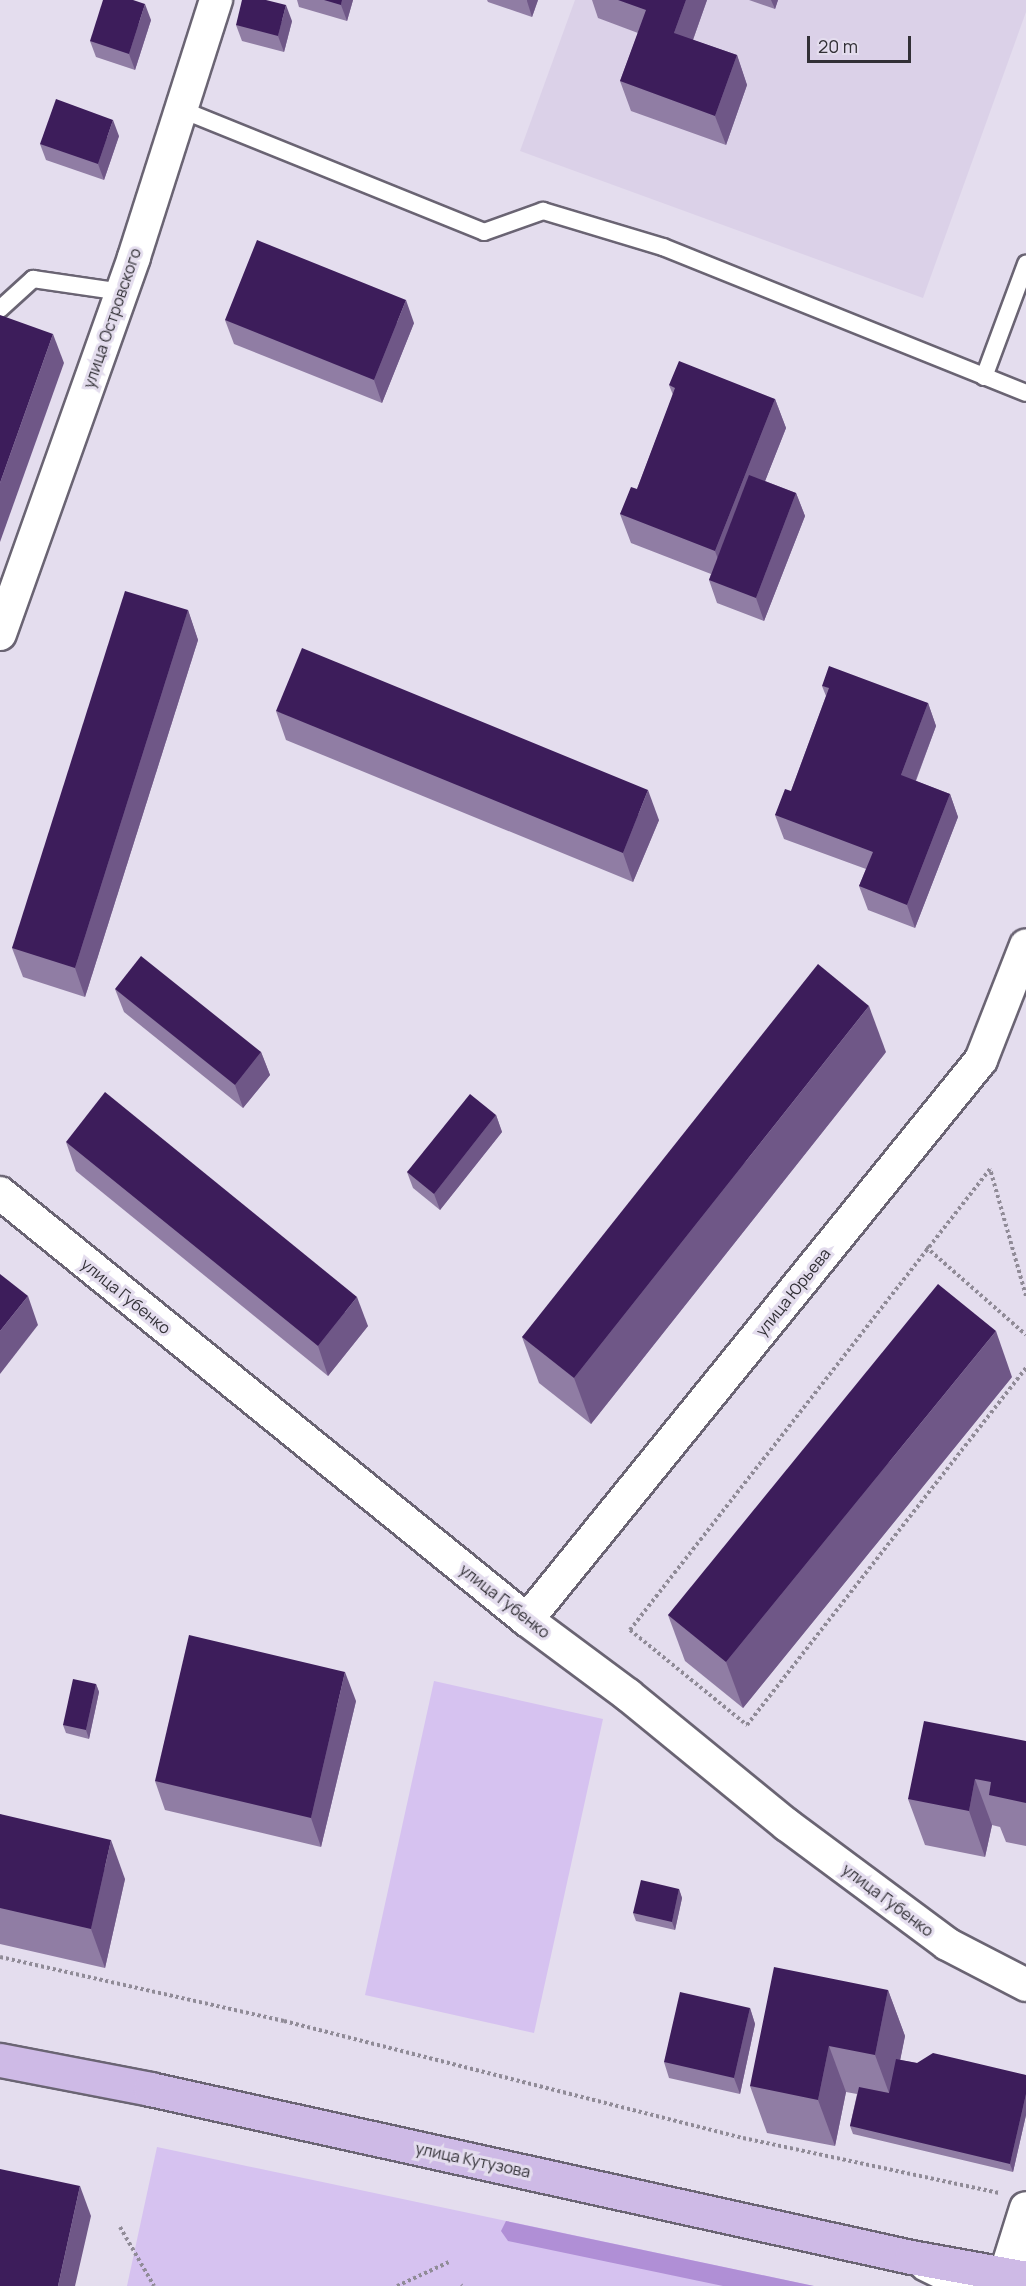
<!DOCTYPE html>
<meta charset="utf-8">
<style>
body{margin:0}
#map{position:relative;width:1026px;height:2286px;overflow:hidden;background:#e4ddee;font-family:Manrope,sans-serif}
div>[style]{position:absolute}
.built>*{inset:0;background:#dbd1e8}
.green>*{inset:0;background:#d6c2f0}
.forest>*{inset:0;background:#b08fd6}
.path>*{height:4px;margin-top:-2px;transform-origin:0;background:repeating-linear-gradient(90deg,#908b97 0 3px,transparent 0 6px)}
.roads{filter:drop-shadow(2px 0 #6a6473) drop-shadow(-2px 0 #6a6473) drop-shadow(0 2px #6a6473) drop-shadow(0 -2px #6a6473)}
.lane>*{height:16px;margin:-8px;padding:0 8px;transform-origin:8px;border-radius:8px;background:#fff}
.street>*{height:32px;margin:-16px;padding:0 16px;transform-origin:16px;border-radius:16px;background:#fff}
.secondary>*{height:33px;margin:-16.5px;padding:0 16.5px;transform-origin:16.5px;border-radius:16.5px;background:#fff}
.primary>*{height:33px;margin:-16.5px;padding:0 16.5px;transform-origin:16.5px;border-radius:16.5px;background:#cebae6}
.wall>*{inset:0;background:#907da4}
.shaded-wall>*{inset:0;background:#6f5787}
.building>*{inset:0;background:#3d1d5b}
span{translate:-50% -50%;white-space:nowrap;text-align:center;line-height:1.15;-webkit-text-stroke:6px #e4ddee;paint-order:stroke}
.street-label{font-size:16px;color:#323036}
.scale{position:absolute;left:807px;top:36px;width:104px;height:27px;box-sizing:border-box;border:3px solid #323036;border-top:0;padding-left:8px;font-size:18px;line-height:21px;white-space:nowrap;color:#323036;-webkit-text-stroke:4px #e4ddee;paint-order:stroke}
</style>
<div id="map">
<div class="built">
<div style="clip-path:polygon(575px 0,1026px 0,1026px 12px,923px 298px,520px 151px)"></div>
</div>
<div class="green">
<div style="clip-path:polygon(434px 1681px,603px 1719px,534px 2033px,365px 1995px)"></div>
<div style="clip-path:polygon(157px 2147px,814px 2286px,127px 2286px)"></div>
</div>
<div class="forest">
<div style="clip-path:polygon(506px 2221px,814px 2286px,723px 2286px,508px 2241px,501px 2231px)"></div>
</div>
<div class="path">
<div style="left:926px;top:1247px;width:133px;rotate:41.3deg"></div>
<div style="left:1026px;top:1296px;width:132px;rotate:-105.8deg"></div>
<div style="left:990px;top:1169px;width:585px;rotate:127.99deg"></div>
<div style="left:630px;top:1630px;width:151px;rotate:39.1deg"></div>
<div style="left:747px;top:1725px;width:453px;rotate:-52deg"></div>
<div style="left:0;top:1957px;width:291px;rotate:12.7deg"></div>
<div style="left:284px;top:2021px;width:474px;rotate:14.3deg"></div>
<div style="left:743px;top:2138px;width:262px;rotate:12.1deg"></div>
<div style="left:120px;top:2227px;width:68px;rotate:60deg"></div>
<div style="left:461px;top:2285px;width:1px;rotate:45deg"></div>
<div style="left:397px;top:2286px;width:57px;rotate:-24.8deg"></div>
</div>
<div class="roads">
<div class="lane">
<div style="left:180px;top:109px;width:328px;rotate:22deg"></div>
<div style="left:484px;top:232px;width:63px;rotate:-19.6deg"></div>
<div style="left:543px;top:211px;width:125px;rotate:16.7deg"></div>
<div style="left:663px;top:247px;width:391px;rotate:21.9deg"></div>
<div style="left:0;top:309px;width:45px;rotate:-42.3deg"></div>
<div style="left:33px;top:279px;width:90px;rotate:8.3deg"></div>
<div style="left:984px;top:377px;width:121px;rotate:-69.6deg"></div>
</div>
<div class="street">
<div style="left:0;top:634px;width:400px;rotate:-70.4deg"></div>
<div style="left:134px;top:257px;width:270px;rotate:-72.3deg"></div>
<div style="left:0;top:1193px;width:678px;rotate:39.02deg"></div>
<div style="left:527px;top:1620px;width:126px;rotate:36.6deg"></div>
<div style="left:628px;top:1695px;width:205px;rotate:39.3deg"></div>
<div style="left:787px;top:1825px;width:199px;rotate:36.6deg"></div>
<div style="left:947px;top:1944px;width:89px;rotate:27.4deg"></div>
<div style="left:527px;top:1620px;width:721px;rotate:-50.97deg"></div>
<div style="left:981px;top:1060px;width:123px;rotate:-68.6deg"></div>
<div style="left:1005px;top:2275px;width:70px;rotate:-72.6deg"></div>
</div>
<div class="secondary">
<div style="left:926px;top:2264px;width:50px;rotate:26.1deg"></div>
</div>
<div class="primary">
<div style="left:0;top:2060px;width:153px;rotate:10.9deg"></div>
<div style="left:150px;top:2089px;width:779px;rotate:12.45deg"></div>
<div style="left:911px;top:2257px;width:117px;rotate:10.3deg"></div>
</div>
</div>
<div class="wall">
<div style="clip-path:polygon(297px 0,353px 0,347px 21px,299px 7px)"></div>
<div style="clip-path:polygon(487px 0,538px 0,532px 17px,488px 2px)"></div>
<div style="clip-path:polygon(592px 0,707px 0,693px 40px,737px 55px,747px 85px,726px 145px,631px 111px,620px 81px,638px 33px,598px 18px)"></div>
<div style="clip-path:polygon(749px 0,778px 0,775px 9px)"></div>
<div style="clip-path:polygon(151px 20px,135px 70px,96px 57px,90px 41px)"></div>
<div style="clip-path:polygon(292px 21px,284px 52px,242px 41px,236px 25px)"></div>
<div style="clip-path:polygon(119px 136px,104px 180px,46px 160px,40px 144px)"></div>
<div style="clip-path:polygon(225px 320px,414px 323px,382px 403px,234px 344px)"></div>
<div style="clip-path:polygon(669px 385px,775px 399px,786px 428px,765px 481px,796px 493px,805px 516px,764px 621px,717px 603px,709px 580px,711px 574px,631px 543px,620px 514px,637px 489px,673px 395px)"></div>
<div style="clip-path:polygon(188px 610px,198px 640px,85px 997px,23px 977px,12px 948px)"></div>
<div style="clip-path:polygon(822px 686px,928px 703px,936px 726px,916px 781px,950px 794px,958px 817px,915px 928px,868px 910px,859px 886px,866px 869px,784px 839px,775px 815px,791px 791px,826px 696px)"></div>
<div style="clip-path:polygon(276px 711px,659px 820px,633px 882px,286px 740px)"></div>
<div style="clip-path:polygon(115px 989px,261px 1052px,270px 1075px,243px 1108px,124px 1012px)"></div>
<div style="clip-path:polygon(886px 1052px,591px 1424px,539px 1383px,522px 1337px)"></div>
<div style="clip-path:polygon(496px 1115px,502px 1132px,440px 1210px,413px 1188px,407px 1172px)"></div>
<div style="clip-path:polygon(66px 1142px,368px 1326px,328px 1376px,76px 1171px)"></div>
<div style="clip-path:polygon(1012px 1377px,743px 1708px,685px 1661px,668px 1615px)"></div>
<div style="clip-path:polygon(96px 1684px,99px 1692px,89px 1739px,66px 1733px,63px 1725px)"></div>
<div style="clip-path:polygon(356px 1701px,321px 1847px,165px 1810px,155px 1781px)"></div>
<div style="clip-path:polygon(1026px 1741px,1026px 1846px,1006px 1842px,1000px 1827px,992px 1825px,985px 1857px,925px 1845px,908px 1799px)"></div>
<div style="clip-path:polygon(0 1814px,125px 1879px,105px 1968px,0 1944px)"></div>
<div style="clip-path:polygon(679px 1889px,682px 1898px,675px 1930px,636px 1921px,633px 1913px)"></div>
<div style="clip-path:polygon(888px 1990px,905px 2036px,900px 2060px,917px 2063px,1026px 2075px,1026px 2115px,1013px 2172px,853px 2134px,850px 2126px,857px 2094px,846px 2092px,835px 2146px,767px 2133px,750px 2086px)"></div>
<div style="clip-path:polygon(750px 2008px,755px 2024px,740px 2094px,669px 2078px,664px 2062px)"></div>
</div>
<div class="shaded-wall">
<div style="clip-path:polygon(342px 0,353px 0,347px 21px,341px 5px)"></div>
<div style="clip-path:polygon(527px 0,538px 0,532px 17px,527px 1px)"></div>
<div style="clip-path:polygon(686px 0,707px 0,685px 62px,674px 33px)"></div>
<div style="clip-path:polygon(771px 0,778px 0,775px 9px)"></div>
<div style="clip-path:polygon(145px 4px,151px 20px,135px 70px,129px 54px)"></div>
<div style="clip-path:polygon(286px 5px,292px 21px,284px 52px,278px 36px)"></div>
<div style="clip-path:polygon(737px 55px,747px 85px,726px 145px,715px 116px)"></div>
<div style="clip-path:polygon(113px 120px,119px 136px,104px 180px,98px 164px)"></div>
<div style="clip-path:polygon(406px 300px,414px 323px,382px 403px,374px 380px)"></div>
<div style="clip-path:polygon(53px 334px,64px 363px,0 542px,0 483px)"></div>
<div style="clip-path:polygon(775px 399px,786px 428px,726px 580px,715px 551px)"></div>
<div style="clip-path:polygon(796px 493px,805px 516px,764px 621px,756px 598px)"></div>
<div style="clip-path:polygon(188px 610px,198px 640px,85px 997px,75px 968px)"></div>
<div style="clip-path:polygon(928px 703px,936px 726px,909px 798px,901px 775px)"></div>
<div style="clip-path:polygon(648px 790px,659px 820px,633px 882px,623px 853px)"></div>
<div style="clip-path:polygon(950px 794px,958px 817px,915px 928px,907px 905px)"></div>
<div style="clip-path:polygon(869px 1006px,886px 1052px,591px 1424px,574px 1378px)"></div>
<div style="clip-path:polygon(261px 1052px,270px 1075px,243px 1108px,235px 1085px)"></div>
<div style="clip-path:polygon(496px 1115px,502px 1132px,440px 1210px,434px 1194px)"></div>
<div style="clip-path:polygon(28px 1296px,38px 1325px,0 1374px,0 1331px)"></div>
<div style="clip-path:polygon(357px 1297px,368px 1326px,328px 1376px,318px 1346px)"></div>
<div style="clip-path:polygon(996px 1331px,1012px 1377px,743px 1708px,726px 1662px)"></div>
<div style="clip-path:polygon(345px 1672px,356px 1701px,321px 1847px,311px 1818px)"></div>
<div style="clip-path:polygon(96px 1684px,99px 1692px,89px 1739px,86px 1730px)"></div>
<div style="clip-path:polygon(975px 1779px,992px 1825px,985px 1857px,969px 1811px)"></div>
<div style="clip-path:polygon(111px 1840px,125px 1879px,105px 1968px,91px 1929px)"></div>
<div style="clip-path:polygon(679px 1889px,682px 1898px,675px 1930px,672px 1922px)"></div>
<div style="clip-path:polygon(888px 1990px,905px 2036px,892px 2101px,875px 2055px)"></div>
<div style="clip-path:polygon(750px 2008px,755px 2024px,740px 2094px,734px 2078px)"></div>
<div style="clip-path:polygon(829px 2046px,846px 2092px,835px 2146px,818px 2100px)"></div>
<div style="clip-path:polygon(1026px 2094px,1026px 2115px,1013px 2172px,1010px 2164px)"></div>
<div style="clip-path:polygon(80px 2186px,91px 2216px,75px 2286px,58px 2286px)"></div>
</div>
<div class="building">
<div style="clip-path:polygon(103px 0,133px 0,145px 4px,129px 54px,90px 41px)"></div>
<div style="clip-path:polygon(242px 0,266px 0,286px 5px,278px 36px,236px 25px)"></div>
<div style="clip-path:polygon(324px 0,342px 0,341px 5px)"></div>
<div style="clip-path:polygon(618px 0,686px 0,674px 33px,737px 55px,715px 116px,620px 81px,646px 10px)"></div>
<div style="clip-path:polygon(56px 99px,113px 120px,98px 164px,40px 144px)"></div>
<div style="clip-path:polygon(257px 240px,406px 300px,374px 380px,225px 320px)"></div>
<div style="clip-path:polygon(0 315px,53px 334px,0 483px)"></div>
<div style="clip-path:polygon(679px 361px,775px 399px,715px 551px,620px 514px,631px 487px,637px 489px,675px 388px,669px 385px)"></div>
<div style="clip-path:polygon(749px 475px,796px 493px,756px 598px,709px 580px)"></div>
<div style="clip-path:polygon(125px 591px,188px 610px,75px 968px,12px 948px)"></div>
<div style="clip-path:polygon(302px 648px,648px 790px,623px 853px,276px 711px)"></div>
<div style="clip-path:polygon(829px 666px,928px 703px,901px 775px,950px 794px,907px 905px,859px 886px,873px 852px,775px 815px,785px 789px,791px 791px,829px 688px,822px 686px)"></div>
<div style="clip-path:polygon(141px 956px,261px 1052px,235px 1085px,115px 989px)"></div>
<div style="clip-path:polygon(818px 964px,869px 1006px,574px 1378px,522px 1337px)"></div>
<div style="clip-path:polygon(105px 1092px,357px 1297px,318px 1346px,66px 1142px)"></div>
<div style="clip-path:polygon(470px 1094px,496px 1115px,434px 1194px,407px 1172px)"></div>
<div style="clip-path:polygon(0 1274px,28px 1296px,0 1331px)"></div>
<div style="clip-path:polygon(938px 1284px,996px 1331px,726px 1662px,668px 1615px)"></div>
<div style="clip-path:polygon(189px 1635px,345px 1672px,311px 1818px,155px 1781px)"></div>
<div style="clip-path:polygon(73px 1679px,96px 1684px,86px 1730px,63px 1725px)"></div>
<div style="clip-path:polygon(924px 1721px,1026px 1741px,1026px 1803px,989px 1795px,991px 1782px,975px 1779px,969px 1811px,908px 1799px)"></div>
<div style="clip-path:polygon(0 1814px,111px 1840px,91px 1929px,0 1908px)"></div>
<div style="clip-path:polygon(641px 1880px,679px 1889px,672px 1922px,633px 1913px)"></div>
<div style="clip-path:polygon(774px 1967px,888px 1990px,875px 2055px,829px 2046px,818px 2100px,750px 2086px)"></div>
<div style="clip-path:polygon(680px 1992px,750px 2008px,734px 2078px,664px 2062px)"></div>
<div style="clip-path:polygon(933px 2053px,1026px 2075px,1026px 2094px,1010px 2164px,850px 2126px,859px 2087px,889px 2093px,896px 2059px,917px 2063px)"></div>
<div style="clip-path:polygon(0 2169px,80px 2186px,58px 2286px,0 2286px)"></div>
</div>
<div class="street-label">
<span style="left:112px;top:318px;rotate:-71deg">улица Островского</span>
<span style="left:793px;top:1292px;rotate:-51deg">улица Юрьева</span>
<span style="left:126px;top:1296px;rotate:39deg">улица Губенко</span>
<span style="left:505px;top:1601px;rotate:38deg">улица Губенко</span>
<span style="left:888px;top:1900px;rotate:37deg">улица Губенко</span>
<span style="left:473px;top:2160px;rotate:12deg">улица Кутузова</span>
</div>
<div class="scale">20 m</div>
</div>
